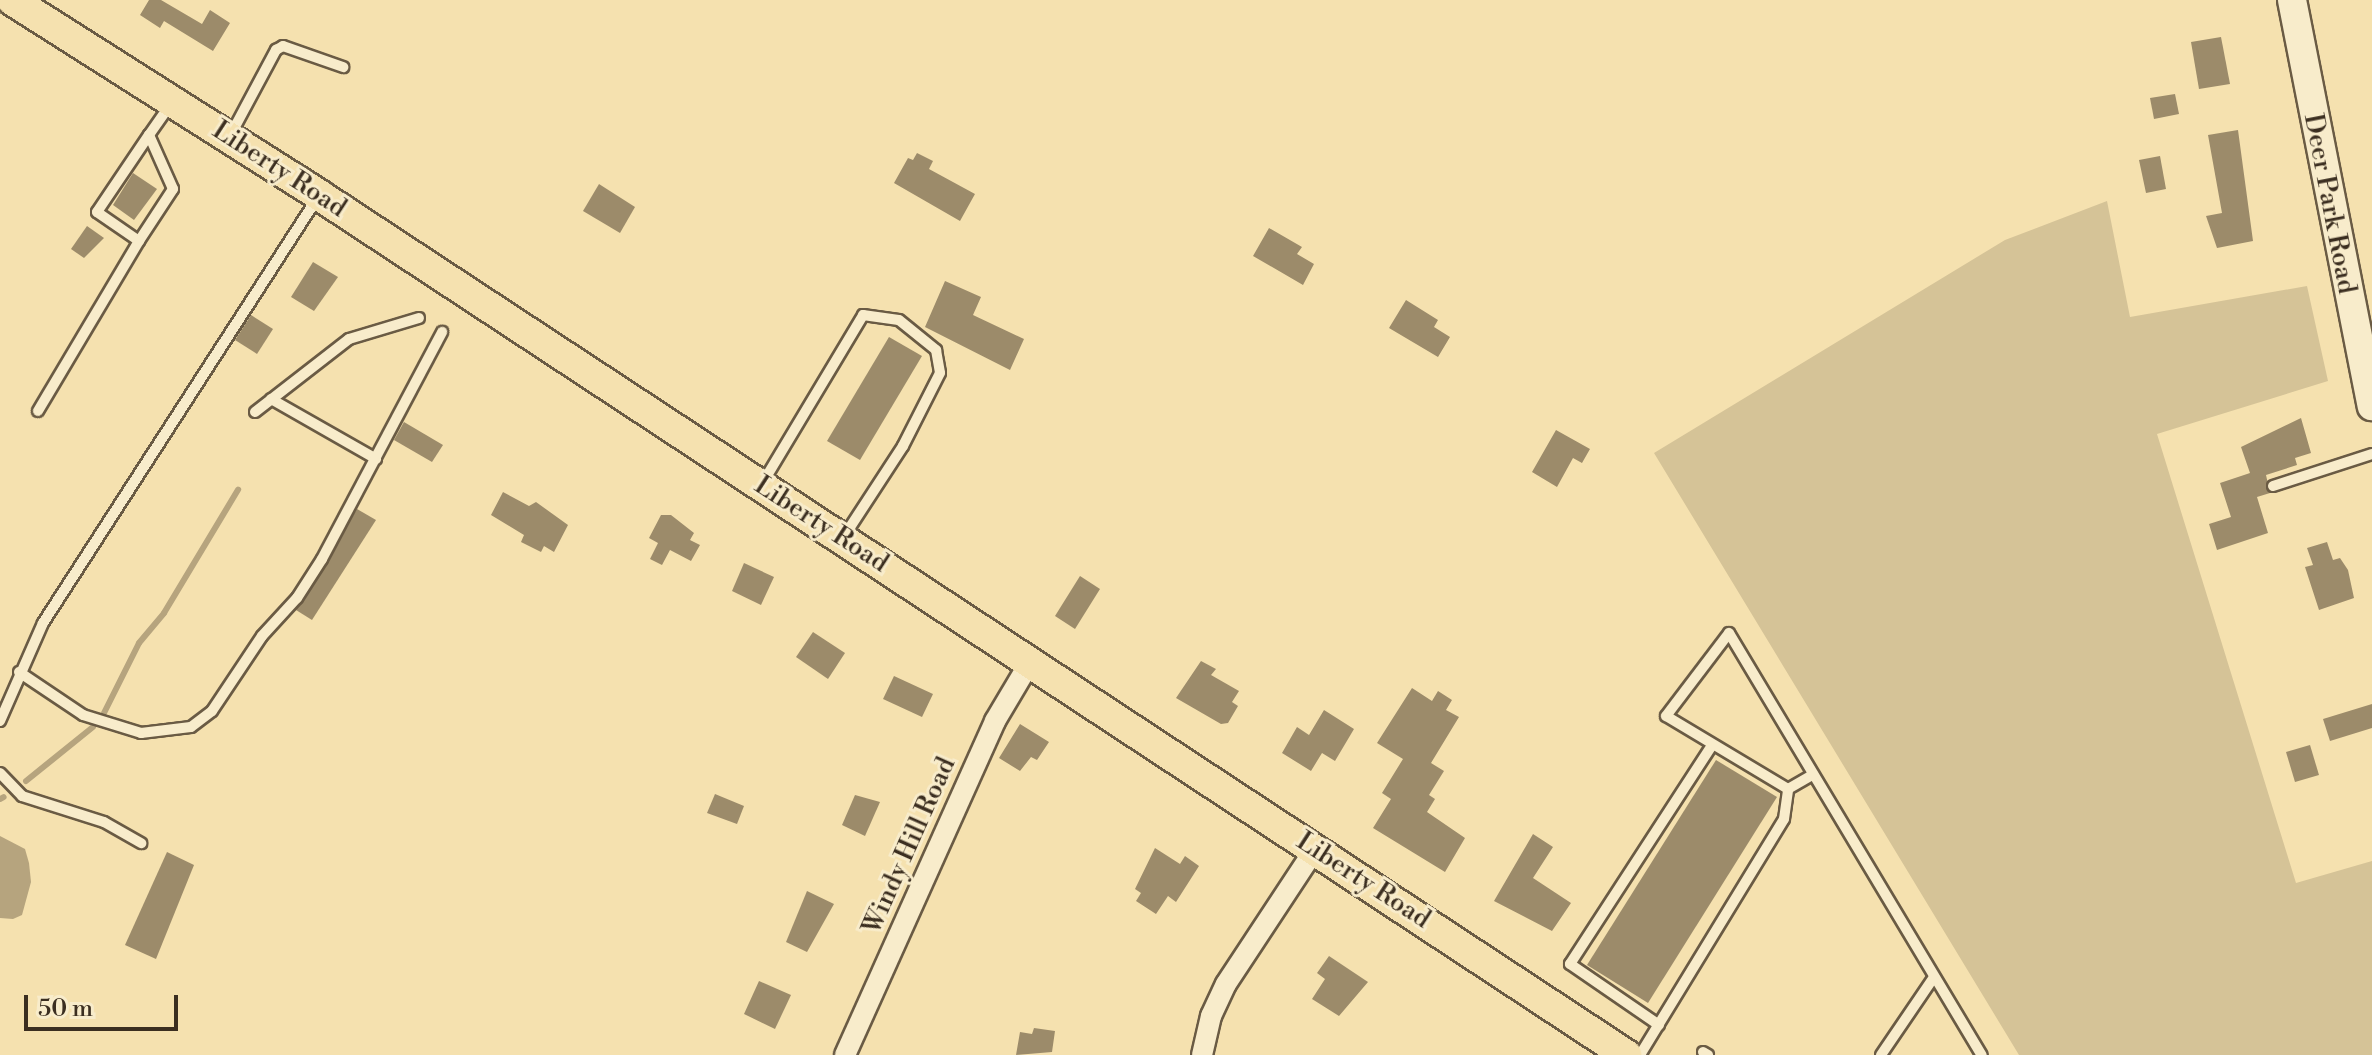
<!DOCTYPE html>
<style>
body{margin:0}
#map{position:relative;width:2372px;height:1055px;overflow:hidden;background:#f5e1af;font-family:"Libre Bodoni",serif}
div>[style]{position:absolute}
.green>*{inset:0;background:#d5c397}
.water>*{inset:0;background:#b6a47e}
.stream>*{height:6px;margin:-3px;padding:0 3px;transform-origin:3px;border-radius:3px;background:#b6a47e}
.building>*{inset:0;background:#9c8b6a}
.roads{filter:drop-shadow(2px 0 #6a5b44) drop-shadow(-2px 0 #6a5b44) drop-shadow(0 2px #6a5b44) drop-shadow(0 -2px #6a5b44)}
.lane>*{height:10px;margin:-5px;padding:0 5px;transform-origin:5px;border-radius:5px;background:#f8eccb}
.street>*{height:20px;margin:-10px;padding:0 10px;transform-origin:10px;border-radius:10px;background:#f8eccb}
.secondary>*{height:28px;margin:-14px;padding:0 14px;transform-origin:14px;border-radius:14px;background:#f8eccb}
.primary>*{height:30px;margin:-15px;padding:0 15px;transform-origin:15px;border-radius:15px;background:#f5e1af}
span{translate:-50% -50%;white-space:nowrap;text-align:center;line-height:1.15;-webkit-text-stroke:6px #f8eccb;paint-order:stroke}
.street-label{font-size:26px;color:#3b2e20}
.scale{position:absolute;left:24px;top:995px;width:154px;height:36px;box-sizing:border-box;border:4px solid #3b2e20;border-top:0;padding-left:10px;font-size:24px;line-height:28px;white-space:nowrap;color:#3b2e20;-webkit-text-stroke:6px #f8eccb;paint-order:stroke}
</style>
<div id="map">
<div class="green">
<div style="clip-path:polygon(2107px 201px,2130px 317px,2307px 286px,2328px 381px,2157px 434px,2296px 883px,2372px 861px,2372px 1055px,2019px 1055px,1654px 453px,2005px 240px)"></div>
</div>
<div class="water">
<div style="clip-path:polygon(0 836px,25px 849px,29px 863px,31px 882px,22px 915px,13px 919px,0 918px)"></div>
</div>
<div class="stream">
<div style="left:104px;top:713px;width:78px;rotate:-63.4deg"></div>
<div style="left:139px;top:643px;width:39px;rotate:-50deg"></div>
<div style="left:164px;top:613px;width:144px;rotate:-59deg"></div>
<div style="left:26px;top:781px;width:86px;rotate:-38.9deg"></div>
<div style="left:0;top:799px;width:4px;rotate:-27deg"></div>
</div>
<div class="building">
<div style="clip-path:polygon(149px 0,161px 0,202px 24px,210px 10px,230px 23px,213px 51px,164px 21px,160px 28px,140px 15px)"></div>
<div style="clip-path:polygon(2221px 37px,2230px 84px,2199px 89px,2191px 42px)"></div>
<div style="clip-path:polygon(2175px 94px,2179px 114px,2154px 119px,2150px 98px)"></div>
<div style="clip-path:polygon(2238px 130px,2253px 241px,2217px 248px,2206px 216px,2222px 213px,2208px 135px)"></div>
<div style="clip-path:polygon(917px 153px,933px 161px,929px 169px,975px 194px,960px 221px,894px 183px,908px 158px,913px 160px)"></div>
<div style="clip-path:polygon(2160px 156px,2166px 189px,2146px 193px,2139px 160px)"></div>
<div style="clip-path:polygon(133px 173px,157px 189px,134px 220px,113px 205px)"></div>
<div style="clip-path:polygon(599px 184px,635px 207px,620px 233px,583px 211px)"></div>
<div style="clip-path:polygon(87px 226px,104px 238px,84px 258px,71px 249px)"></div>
<div style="clip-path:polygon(1269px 228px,1302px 247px,1297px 254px,1314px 264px,1303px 285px,1253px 256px)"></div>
<div style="clip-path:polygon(313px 262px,338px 277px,314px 311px,291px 297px)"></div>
<div style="clip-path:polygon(945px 281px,981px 297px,973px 315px,1024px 339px,1010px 370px,925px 327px)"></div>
<div style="clip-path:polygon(1406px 300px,1438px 320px,1434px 327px,1450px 337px,1438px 357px,1389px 328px)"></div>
<div style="clip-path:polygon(251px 315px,273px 329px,257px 354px,235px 340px)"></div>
<div style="clip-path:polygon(889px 337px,922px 356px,860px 460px,827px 441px)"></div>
<div style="clip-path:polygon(2301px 418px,2311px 453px,2295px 458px,2297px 465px,2266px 475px,2270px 493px,2257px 497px,2268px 533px,2217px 550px,2209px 524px,2231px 517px,2220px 483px,2250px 473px,2241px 447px)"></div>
<div style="clip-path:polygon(404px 422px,443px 445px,432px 462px,394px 440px)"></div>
<div style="clip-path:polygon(1556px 430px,1590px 449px,1582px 463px,1573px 458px,1557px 487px,1532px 472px)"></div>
<div style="clip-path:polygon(503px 492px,529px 506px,536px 502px,568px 525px,554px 552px,544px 546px,541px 552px,521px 542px,524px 535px,491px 515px)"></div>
<div style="clip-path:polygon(357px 509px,376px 520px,312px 620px,296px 610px)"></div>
<div style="clip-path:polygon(661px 515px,671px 515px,694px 533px,690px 540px,700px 545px,691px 561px,670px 550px,662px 565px,650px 559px,658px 543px,649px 538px)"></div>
<div style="clip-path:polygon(2327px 542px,2333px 560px,2340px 558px,2348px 570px,2354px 598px,2319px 610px,2305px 567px,2313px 565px,2307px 548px)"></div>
<div style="clip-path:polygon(744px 563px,774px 577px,761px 605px,732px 591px)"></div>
<div style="clip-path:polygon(1080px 576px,1100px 589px,1075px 629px,1055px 616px)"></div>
<div style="clip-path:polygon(813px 632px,845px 653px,828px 679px,796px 657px)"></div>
<div style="clip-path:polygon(1201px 661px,1216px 669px,1211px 675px,1239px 691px,1232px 702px,1238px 706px,1228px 723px,1221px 724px,1176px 698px)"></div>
<div style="clip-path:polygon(894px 676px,933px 694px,922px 717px,883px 699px)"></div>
<div style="clip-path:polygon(1412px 688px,1432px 701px,1438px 691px,1452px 700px,1446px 710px,1459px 717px,1431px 763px,1444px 771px,1429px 795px,1435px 799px,1427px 812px,1465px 838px,1445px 872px,1373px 828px,1391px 799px,1382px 793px,1403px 759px,1377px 743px)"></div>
<div style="clip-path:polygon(2372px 704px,2372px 728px,2330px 741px,2323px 719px)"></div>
<div style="clip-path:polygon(1324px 710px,1354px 729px,1335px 761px,1322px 753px,1311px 771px,1282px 753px,1297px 727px,1309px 735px)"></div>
<div style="clip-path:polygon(1020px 724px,1049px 742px,1037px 760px,1031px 757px,1020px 771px,999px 758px)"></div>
<div style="clip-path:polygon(2310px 745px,2319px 775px,2295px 782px,2286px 752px)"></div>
<div style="clip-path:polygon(1716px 760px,1777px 797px,1648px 1003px,1587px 965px)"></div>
<div style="clip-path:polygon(715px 794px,744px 806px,737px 824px,707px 813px)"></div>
<div style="clip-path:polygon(855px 795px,880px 802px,865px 836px,842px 825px)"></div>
<div style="clip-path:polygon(1533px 834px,1553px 847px,1533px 878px,1571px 903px,1552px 931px,1494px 901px)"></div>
<div style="clip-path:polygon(1155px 848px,1180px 864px,1185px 856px,1199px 866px,1176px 902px,1168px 896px,1156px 914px,1136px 901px,1141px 893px,1135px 889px)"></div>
<div style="clip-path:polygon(167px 852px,194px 865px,156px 959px,125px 945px)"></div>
<div style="clip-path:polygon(807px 891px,834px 904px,807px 952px,786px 942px)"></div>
<div style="clip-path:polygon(1329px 956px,1368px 982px,1339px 1016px,1312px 999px,1325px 979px,1317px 973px)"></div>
<div style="clip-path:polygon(759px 981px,791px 995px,775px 1029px,744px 1014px)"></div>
<div style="clip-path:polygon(1034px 1028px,1055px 1031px,1052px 1052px,1016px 1055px,1020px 1032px,1032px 1034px)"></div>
</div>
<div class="roads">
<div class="lane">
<div style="left:149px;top:135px;width:59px;rotate:66deg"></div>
<div style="left:173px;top:189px;width:62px;rotate:123.2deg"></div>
<div style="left:139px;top:241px;width:51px;rotate:-145.4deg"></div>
<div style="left:97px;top:212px;width:93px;rotate:-56deg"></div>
<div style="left:149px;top:135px;width:38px;rotate:-55deg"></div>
<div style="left:230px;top:136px;width:98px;rotate:-61.9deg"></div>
<div style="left:276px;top:50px;width:8px;rotate:-30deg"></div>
<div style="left:283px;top:46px;width:64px;rotate:19.3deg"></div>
<div style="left:271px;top:399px;width:121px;rotate:29.7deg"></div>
<div style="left:38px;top:411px;width:198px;rotate:-59.3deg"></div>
<div style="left:255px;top:412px;width:119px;rotate:-37.8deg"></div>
<div style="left:349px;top:339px;width:73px;rotate:-16.7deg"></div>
<div style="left:762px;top:484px;width:197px;rotate:-59.1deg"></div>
<div style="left:863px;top:315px;width:36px;rotate:8deg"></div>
<div style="left:899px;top:320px;width:48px;rotate:39deg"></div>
<div style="left:936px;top:350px;width:23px;rotate:80deg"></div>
<div style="left:940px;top:373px;width:82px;rotate:116.9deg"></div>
<div style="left:903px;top:446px;width:106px;rotate:123.1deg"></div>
<div style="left:2273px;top:486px;width:104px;rotate:-17.9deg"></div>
<div style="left:19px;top:672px;width:77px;rotate:33.9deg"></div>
<div style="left:83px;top:715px;width:61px;rotate:17.2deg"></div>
<div style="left:141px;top:733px;width:50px;rotate:-6.8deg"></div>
<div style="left:191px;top:727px;width:26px;rotate:-37deg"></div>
<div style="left:212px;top:711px;width:90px;rotate:-56.3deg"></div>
<div style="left:262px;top:636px;width:52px;rotate:-47.4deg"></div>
<div style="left:297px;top:598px;width:46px;rotate:-57.3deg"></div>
<div style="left:322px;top:559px;width:257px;rotate:-62.1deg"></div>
<div style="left:0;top:721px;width:107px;rotate:-66.3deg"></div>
<div style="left:43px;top:623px;width:507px;rotate:-57.16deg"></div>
<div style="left:0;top:773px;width:32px;rotate:46deg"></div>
<div style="left:22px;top:796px;width:86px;rotate:17.6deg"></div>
<div style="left:104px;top:822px;width:43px;rotate:29.6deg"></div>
<div style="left:1788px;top:789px;width:28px;rotate:-30deg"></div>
<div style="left:1659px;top:1025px;width:108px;rotate:-145.6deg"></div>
<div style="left:1570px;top:964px;width:259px;rotate:-57deg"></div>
<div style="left:1703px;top:1052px;width:6px;rotate:31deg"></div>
<div style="left:1640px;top:1055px;width:276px;rotate:-58.6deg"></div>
<div style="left:1784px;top:819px;width:30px;rotate:-82deg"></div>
<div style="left:1788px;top:789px;width:142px;rotate:-149.1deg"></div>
<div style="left:1666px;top:716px;width:104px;rotate:-52.8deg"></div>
<div style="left:1729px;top:633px;width:492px;rotate:59.1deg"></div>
<div style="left:1881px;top:1055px;width:94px;rotate:-55.8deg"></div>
</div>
<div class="street">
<div style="left:845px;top:1055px;width:366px;rotate:-65.8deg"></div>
<div style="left:995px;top:721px;width:69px;rotate:-59.3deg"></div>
<div style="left:1202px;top:1055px;width:40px;rotate:-77deg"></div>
<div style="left:1211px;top:1016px;width:35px;rotate:-65deg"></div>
<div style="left:1226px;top:984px;width:162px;rotate:-56.6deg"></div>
</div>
<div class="secondary">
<div style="left:2292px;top:0;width:414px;rotate:78.9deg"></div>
</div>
<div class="primary">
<div style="left:12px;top:0;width:364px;rotate:32.4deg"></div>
<div style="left:319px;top:195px;width:1565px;rotate:33.34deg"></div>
</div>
</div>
<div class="street-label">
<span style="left:279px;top:170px;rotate:33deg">Liberty Road</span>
<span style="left:2329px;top:204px;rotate:79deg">Deer Park Road</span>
<span style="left:821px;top:525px;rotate:33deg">Liberty Road</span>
<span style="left:910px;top:846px;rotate:-66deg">Windy Hill Road</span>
<span style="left:1363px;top:881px;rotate:33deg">Liberty Road</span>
</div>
<div class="scale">50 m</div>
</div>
